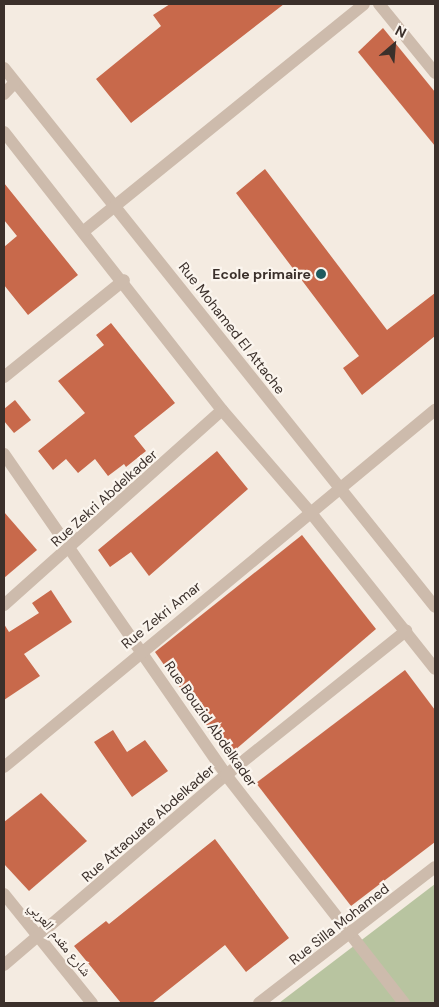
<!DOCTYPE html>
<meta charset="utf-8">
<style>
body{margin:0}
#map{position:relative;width:439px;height:1007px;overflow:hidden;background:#f4ebe1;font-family:"DM Sans","Noto Naskh Arabic",sans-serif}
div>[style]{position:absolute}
.green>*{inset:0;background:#b8c4a0}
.building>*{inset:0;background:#c8694b}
.minor>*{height:12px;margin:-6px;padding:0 6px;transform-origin:6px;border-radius:6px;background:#cdbbac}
.dots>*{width:14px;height:14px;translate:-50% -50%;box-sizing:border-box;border:2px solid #fbf5ee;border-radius:50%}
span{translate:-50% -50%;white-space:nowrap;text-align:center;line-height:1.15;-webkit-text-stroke:4.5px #fbf5ee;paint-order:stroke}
.poi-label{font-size:14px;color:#3b302b;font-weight:700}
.right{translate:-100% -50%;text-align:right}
.street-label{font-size:14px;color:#3b302b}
.frame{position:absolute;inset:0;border:5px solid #3b302b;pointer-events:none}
.north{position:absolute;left:369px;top:20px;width:50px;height:50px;-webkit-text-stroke:4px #fbf5ee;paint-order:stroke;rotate:27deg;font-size:14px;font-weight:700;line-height:20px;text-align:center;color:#3b302b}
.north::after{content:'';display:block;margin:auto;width:18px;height:22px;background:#3b302b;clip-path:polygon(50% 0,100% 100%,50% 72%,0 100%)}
</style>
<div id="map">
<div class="green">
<div style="clip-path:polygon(435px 884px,435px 1003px,279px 1003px)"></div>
</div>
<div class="building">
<div style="clip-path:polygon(170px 4px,284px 4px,131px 123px,96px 79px,161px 26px,153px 15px)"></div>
<div style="clip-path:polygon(383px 28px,435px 92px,435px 146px,358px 52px)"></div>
<div style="clip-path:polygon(265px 169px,387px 330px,435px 293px,435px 336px,362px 395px,343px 368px,359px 356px,236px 193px)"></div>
<div style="clip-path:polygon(4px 183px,78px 275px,28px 315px,4px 285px,4px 247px,17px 236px,4px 220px)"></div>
<div style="clip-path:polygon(111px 323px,175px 403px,134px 436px,146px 451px,126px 467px,124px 464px,108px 476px,95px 459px,78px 473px,66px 459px,53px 470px,38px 451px,85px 413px,58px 381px,104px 345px,96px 335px)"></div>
<div style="clip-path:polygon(15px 400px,31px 420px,14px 433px,4px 421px,4px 409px)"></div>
<div style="clip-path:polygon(217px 451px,248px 489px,149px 576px,131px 552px,110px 567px,98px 550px)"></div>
<div style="clip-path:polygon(4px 512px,37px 550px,4px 578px)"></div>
<div style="clip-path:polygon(302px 535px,376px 629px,228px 756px,155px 652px)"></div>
<div style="clip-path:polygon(51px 590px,72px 622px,24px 654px,40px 676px,4px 700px,4px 624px,9px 632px,39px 613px,32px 603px)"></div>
<div style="clip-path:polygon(405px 670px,435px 710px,435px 842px,351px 906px,256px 783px)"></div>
<div style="clip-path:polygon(113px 730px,127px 752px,145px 740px,168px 771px,132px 797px,94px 742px)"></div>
<div style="clip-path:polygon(41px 793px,87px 841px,29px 891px,4px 864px,4px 822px)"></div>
<div style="clip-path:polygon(215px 839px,289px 938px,246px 972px,225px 945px,152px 1003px,121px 1003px,74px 946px,106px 921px,109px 924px)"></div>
</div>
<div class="minor">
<div style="left:379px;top:4px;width:89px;rotate:50.9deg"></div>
<div style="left:4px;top:68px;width:690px;rotate:51.35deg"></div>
<div style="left:4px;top:94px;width:16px;rotate:-47deg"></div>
<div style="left:4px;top:132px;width:353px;rotate:51.9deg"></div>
<div style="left:222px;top:410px;width:136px;rotate:49.2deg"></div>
<div style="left:311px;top:513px;width:199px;rotate:51.5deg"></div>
<div style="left:84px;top:231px;width:360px;rotate:-39deg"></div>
<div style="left:4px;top:377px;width:154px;rotate:-38.9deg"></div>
<div style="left:4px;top:454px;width:390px;rotate:55.3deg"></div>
<div style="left:226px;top:775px;width:289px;rotate:52deg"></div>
<div style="left:4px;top:605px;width:292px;rotate:-41.8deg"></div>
<div style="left:4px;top:767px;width:560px;rotate:-39.64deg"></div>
<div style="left:4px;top:894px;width:140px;rotate:51.1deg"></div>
<div style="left:4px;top:965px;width:292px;rotate:-40.6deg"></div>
<div style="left:226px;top:775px;width:231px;rotate:-38.7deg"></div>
<div style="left:259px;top:1003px;width:222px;rotate:-37.7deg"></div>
</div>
<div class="dots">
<div style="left:321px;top:274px;background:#1f5a5e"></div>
</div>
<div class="poi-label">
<span class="right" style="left:311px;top:274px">Ecole primaire</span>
</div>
<div class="street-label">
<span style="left:232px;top:328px;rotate:52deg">Rue Mohamed El Attache</span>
<span style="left:104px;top:498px;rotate:-42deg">Rue Zekri Abdelkader</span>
<span style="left:161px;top:615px;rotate:-39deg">Rue Zekri Amar</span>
<span style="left:211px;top:724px;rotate:55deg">Rue Bouzid Abdelkader</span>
<span style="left:148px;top:823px;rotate:-41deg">Rue Attaouate Abdelkader</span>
<span style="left:339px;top:924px;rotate:-38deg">Rue Silla Mohamed</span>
<span style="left:60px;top:939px;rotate:51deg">شارع مقدم العربي</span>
</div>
<div class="frame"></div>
<div class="north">N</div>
</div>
